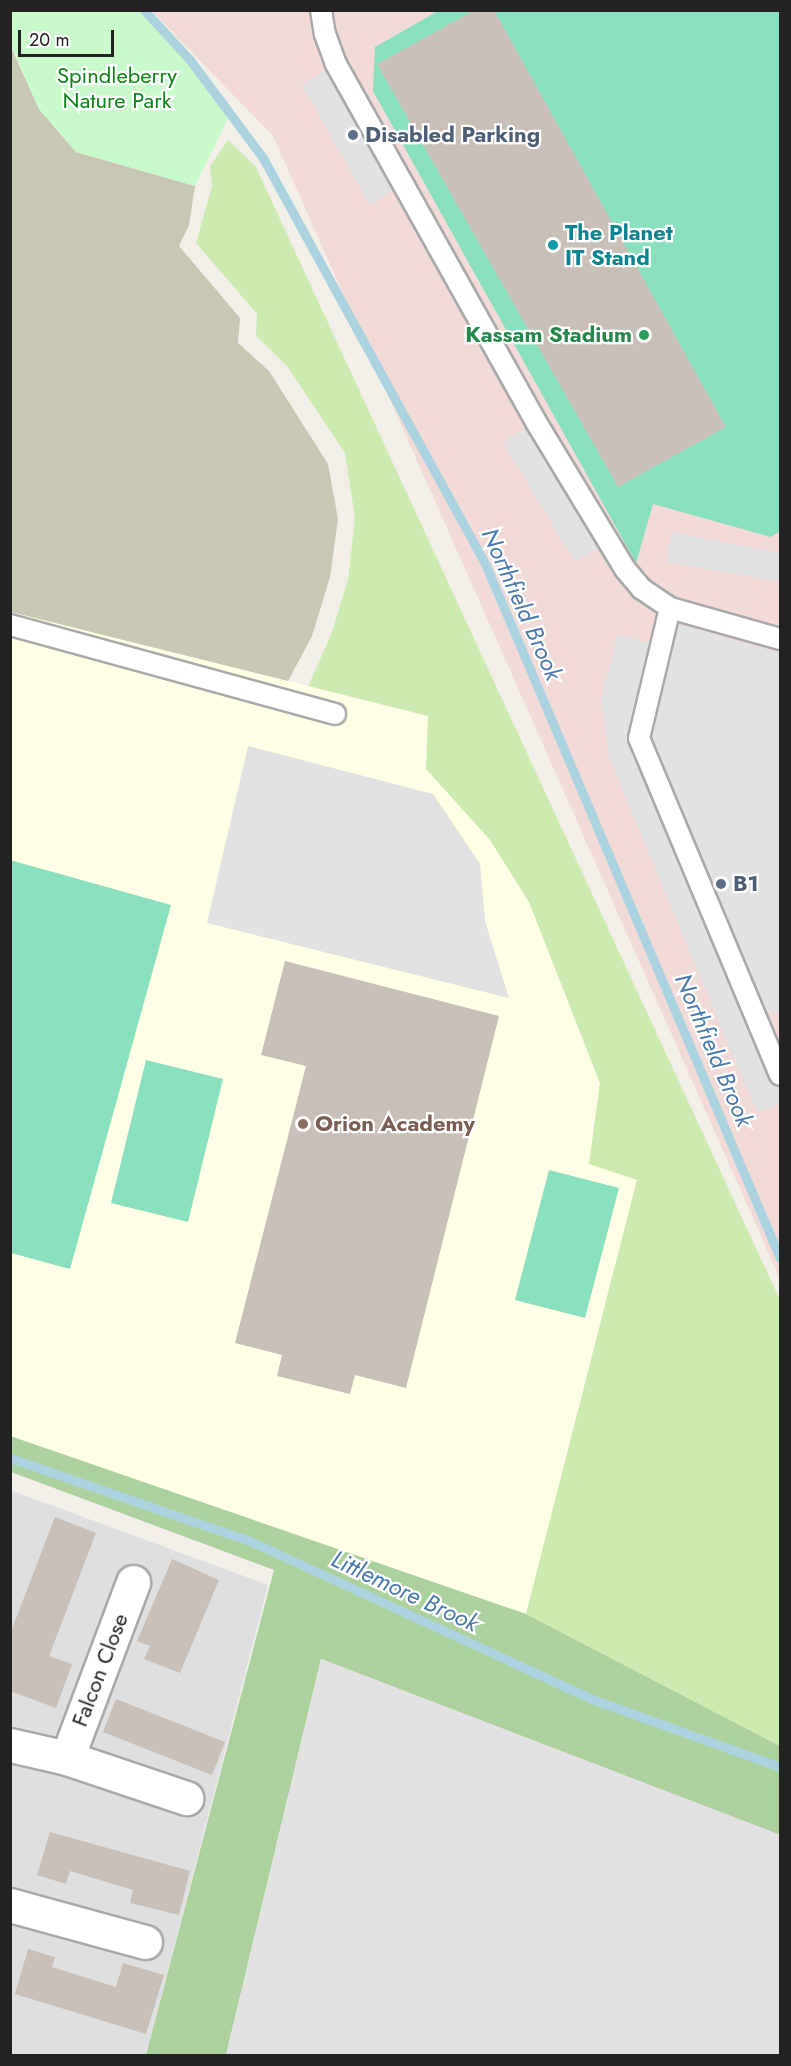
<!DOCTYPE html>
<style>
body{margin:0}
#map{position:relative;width:791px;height:2066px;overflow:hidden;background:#f2efe9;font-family:Jost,sans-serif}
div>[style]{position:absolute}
.residential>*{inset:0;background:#e0dfdf}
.commercial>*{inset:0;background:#f2dad9}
.education>*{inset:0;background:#ffffe5}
.construction>*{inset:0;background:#c7c7b4}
.grass>*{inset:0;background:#cdebb0}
.forest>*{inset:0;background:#add19e}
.park>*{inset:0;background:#c8facc}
.pitch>*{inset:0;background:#88e0be}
.parking>*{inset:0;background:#e2e2e2}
.stream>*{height:9px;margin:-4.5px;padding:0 4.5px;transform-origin:4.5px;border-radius:4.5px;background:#aad3df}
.building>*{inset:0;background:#c7bfb8}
.roads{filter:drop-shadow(2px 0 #a9a9a9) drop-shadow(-2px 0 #a9a9a9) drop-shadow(0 2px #a9a9a9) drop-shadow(0 -2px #a9a9a9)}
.service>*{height:20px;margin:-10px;padding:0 10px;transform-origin:10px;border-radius:10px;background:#fff}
.minor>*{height:33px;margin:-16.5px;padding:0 16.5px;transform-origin:16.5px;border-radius:16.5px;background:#fff}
.dots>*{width:16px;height:16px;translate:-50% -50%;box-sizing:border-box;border:3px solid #fff;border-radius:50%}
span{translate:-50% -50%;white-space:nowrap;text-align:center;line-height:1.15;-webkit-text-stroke:4.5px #fff;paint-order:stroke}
.park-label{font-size:22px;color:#0c8416}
.service-label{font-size:22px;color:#4e5e75;font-weight:700}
.left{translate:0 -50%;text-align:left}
.culture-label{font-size:22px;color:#0d838f;font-weight:700}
.leisure-label{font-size:22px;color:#27864d;font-weight:700}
.right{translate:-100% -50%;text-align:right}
.education-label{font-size:22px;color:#785e54;font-weight:700}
.street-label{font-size:22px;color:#222}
.water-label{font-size:24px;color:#4a7aab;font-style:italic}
.frame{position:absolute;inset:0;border:12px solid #222;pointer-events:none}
.scale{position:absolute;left:18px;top:30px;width:96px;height:27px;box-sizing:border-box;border:3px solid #222;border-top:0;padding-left:8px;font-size:18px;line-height:21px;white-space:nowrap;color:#222;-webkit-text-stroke:4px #fff;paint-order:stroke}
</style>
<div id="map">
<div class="residential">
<div style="clip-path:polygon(10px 1490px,268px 1585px,146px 2055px,11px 2055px)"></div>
</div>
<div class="commercial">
<div style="clip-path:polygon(152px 11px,780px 11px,780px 1279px,273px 136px)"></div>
</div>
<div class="education">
<div style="clip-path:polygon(11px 612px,428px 716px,427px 769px,490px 840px,529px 902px,600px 1084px,589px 1164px,637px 1179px,526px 1614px,11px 1436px)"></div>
</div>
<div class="construction">
<div style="clip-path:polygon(10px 45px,39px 109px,76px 152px,195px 186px,189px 225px,179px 246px,240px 318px,238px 343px,269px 371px,328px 464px,338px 519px,330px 577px,312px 636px,288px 681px,11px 612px)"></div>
</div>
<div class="grass">
<div style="clip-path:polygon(228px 140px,256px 167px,780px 1300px,780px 1746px,526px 1614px,637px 1180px,589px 1164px,600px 1083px,529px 902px,490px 840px,426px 769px,428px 716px,308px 686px,331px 635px,348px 580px,355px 518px,345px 453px,287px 366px,256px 336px,257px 314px,196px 243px,212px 186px,210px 166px)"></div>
</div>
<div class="forest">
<div style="clip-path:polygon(10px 1436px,526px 1614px,780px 1746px,780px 1835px,321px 1659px,226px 2055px,146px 2055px,274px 1570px,11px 1472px)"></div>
</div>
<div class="park">
<div style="clip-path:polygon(10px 11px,144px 11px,190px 60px,230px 114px,195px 186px,76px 152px,39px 109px,11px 45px)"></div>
</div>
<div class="pitch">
<div style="clip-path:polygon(438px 11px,780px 11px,780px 531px,771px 537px,653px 504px,636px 563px,373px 91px,375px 47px)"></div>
<div style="clip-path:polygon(10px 860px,171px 905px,70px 1269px,11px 1253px)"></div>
<div style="clip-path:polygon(146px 1060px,223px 1079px,188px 1222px,111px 1203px)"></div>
<div style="clip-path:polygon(549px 1170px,619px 1188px,585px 1318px,515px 1300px)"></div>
</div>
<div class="parking">
<div style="clip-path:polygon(336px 64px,404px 184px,370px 205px,302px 85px)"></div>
<div style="clip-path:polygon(536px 422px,607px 543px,575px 562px,503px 442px)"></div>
<div style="clip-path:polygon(672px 532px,780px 553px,780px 582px,666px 562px)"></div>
<div style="clip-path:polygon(667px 621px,780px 653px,780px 1012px,756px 1016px,780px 1075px,780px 1103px,757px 1113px,609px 757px,601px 699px,618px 634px,660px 647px)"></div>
<div style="clip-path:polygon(248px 746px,433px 794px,480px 864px,485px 921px,509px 998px,207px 923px)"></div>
<div style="clip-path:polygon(321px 1659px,780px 1835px,780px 2055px,226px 2055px)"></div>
</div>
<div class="stream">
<div style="left:144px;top:10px;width:68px;rotate:47.4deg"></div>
<div style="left:190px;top:60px;width:122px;rotate:53.3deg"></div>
<div style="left:263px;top:158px;width:460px;rotate:61.3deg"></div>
<div style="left:484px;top:561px;width:757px;rotate:66.99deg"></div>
<div style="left:10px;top:1458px;width:254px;rotate:19.1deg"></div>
<div style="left:250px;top:1541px;width:377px;rotate:24.8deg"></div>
<div style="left:592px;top:1699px;width:200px;rotate:19.9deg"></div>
</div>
<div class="building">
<div style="clip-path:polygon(475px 10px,494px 10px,726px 427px,618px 487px,377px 64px)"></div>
<div style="clip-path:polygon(285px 961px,499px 1016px,406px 1388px,355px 1375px,350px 1394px,277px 1376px,282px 1355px,235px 1343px,306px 1066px,261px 1055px)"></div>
<div style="clip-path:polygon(55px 1517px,96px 1533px,49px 1656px,72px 1664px,56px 1708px,10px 1691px,10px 1634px)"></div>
<div style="clip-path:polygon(172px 1559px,219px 1580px,180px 1673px,144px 1659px,150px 1646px,137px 1641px)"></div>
<div style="clip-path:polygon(116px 1699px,225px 1742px,212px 1775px,103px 1732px)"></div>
<div style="clip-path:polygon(50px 1832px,190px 1871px,179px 1915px,130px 1903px,133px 1890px,70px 1871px,66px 1884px,37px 1875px)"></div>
<div style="clip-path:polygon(28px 1949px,55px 1957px,52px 1967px,116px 1987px,123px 1963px,164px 1975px,146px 2034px,15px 1994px)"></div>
</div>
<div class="roads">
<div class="service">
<div style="left:321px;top:10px;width:24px;rotate:81deg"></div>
<div style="left:325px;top:34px;width:32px;rotate:70deg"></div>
<div style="left:336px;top:64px;width:410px;rotate:60.8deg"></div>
<div style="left:536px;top:422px;width:172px;rotate:58.8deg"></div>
<div style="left:625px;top:569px;width:26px;rotate:50deg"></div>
<div style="left:642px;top:589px;width:34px;rotate:34deg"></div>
<div style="left:670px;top:608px;width:114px;rotate:15.7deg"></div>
<div style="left:670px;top:608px;width:134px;rotate:103.4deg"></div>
<div style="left:639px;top:738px;width:365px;rotate:67.3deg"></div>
<div style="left:10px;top:625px;width:337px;rotate:15.3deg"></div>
</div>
<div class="minor">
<div style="left:10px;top:1745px;width:58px;rotate:12.8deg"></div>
<div style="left:67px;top:1758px;width:126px;rotate:18.6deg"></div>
<div style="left:67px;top:1758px;width:188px;rotate:-69.4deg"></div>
<div style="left:10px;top:1905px;width:140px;rotate:15.3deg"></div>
</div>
</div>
<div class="dots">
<div style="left:353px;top:135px;background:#5c6f8a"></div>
<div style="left:553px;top:245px;background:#0f9aa8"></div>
<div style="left:644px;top:335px;background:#2e9e5b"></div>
<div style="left:721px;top:884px;background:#5c6f8a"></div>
<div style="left:303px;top:1124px;background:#8d6e63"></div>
</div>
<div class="park-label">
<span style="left:117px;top:88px">Spindleberry<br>Nature Park</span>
</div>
<div class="service-label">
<span class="left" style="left:365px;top:135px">Disabled Parking</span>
<span class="left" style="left:733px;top:884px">B1</span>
</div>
<div class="culture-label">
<span class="left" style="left:565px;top:245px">The Planet<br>IT Stand</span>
</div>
<div class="leisure-label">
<span class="right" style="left:632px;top:335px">Kassam Stadium</span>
</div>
<div class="education-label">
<span class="left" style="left:315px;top:1124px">Orion Academy</span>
</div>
<div class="street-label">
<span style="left:100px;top:1670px;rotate:-69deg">Falcon Close</span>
</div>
<div class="water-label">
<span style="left:522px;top:604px;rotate:66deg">Northfield Brook</span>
<span style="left:714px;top:1050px;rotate:67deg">Northfield Brook</span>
<span style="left:405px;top:1591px;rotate:25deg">Littlemore Brook</span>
</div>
<div class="frame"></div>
<div class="scale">20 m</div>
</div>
